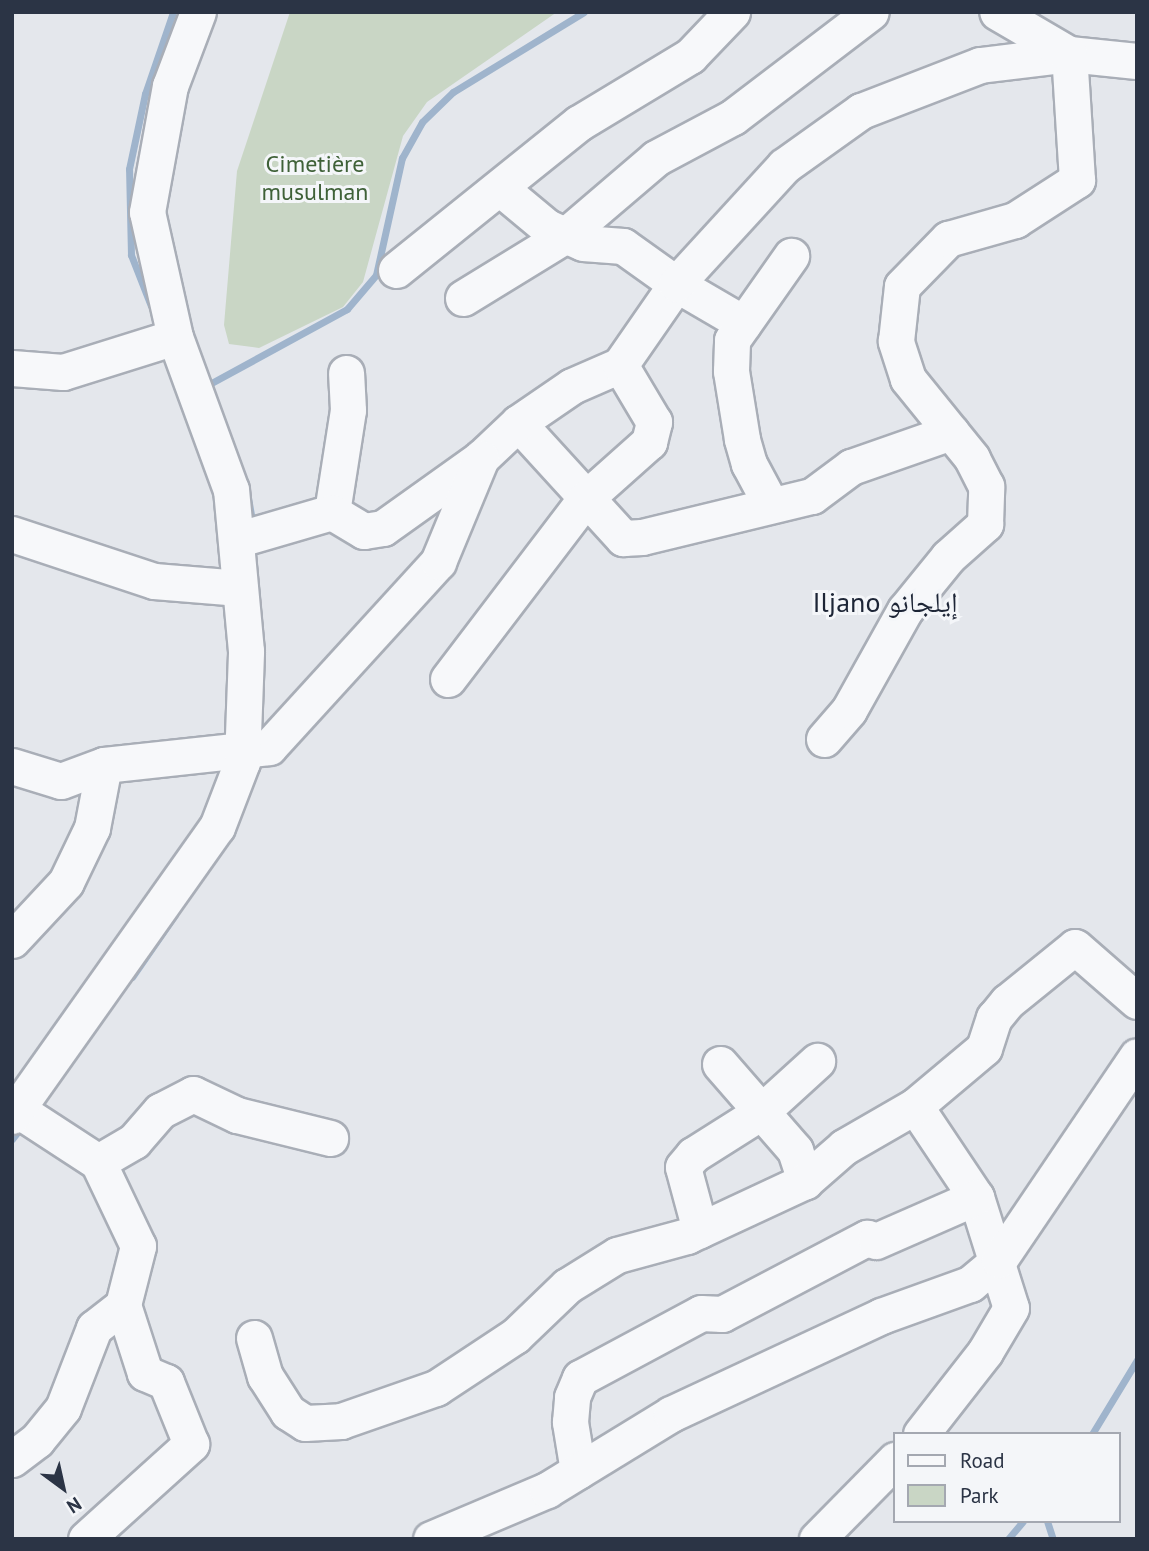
<!DOCTYPE html>
<meta charset="utf-8">
<style>
body{margin:0}
#map{position:relative;width:1149px;height:1551px;overflow:hidden;background:#e4e7ec;font-family:"PT Sans","Noto Naskh Arabic",sans-serif}
div>[style]{position:absolute}
.green>*{inset:0;background:#c9d6c5}
.stream>*{height:7px;margin:-3.5px;padding:0 3.5px;transform-origin:3.5px;border-radius:3.5px;background:#9fb4cc}
.roads{filter:drop-shadow(2px 0 #a9aeb7) drop-shadow(-2px 0 #a9aeb7) drop-shadow(0 2px #a9aeb7) drop-shadow(0 -2px #a9aeb7)}
.minor>*{height:35px;margin:-17.5px;padding:0 17.5px;transform-origin:17.5px;border-radius:17.5px;background:#f7f8fa}
span{translate:-50% -50%;white-space:nowrap;text-align:center;line-height:1.15;-webkit-text-stroke:6px #f4f6f9;paint-order:stroke}
.park-label{font-size:24px;color:#3f6138}
.quarter-label{font-size:28px;color:#1d2536}
.frame{position:absolute;inset:0;border:14px solid #2b3445;pointer-events:none}
.legend{position:absolute;left:893px;top:1432px;width:228px;height:91px;box-sizing:border-box;background:#f4f6f9;border:2px solid #a4a8b1;margin:0;padding:9px 12px;list-style:none;font-size:21px;color:#2b3445}
.legend li{display:flex;align-items:center;gap:14px;height:35px}
.legend b{width:35px;border:2px solid #a4a8b1}
.north{position:absolute;left:28px;top:1453px;width:70px;height:70px;-webkit-text-stroke:5px #f4f6f9;paint-order:stroke;rotate:147deg;font-size:19px;font-weight:700;line-height:28px;text-align:center;color:#2b3445}
.north::after{content:'';display:block;margin:auto;width:24px;height:32px;background:#2b3445;clip-path:polygon(50% 0,100% 100%,50% 72%,0 100%)}
</style>
<div id="map">
<div class="green">
<div style="clip-path:polygon(290px 12px,557px 12px,427px 102px,403px 136px,363px 282px,343px 307px,259px 348px,229px 344px,224px 325px,237px 171px)"></div>
</div>
<div class="stream">
<div style="left:151px;top:306px;width:55px;rotate:-111.4deg"></div>
<div style="left:131px;top:255px;width:86px;rotate:-91.3deg"></div>
<div style="left:129px;top:169px;width:77px;rotate:-78deg"></div>
<div style="left:145px;top:94px;width:87px;rotate:-71.1deg"></div>
<div style="left:204px;top:387px;width:163px;rotate:-28.6deg"></div>
<div style="left:347px;top:309px;width:45px;rotate:-49.5deg"></div>
<div style="left:376px;top:275px;width:120px;rotate:-77.5deg"></div>
<div style="left:402px;top:158px;width:41px;rotate:-60.9deg"></div>
<div style="left:422px;top:122px;width:43px;rotate:-44.1deg"></div>
<div style="left:453px;top:92px;width:153px;rotate:-31.4deg"></div>
<div style="left:247px;top:492px;width:34px;rotate:80deg"></div>
<div style="left:132px;top:977px;width:75px;rotate:-55.3deg"></div>
<div style="left:12px;top:1139px;width:18px;rotate:-52deg"></div>
<div style="left:1092px;top:1434px;width:87px;rotate:-58.7deg"></div>
<div style="left:1047px;top:1521px;width:19px;rotate:72deg"></div>
<div style="left:1008px;top:1539px;width:23px;rotate:-50deg"></div>
</div>
<div class="roads">
<div class="minor">
<div style="left:500px;top:188px;width:61px;rotate:39.7deg"></div>
<div style="left:547px;top:227px;width:39px;rotate:24deg"></div>
<div style="left:583px;top:243px;width:40px;rotate:4.3deg"></div>
<div style="left:623px;top:246px;width:65px;rotate:35.6deg"></div>
<div style="left:676px;top:284px;width:78px;rotate:30.2deg"></div>
<div style="left:396px;top:270px;width:235px;rotate:-38.8deg"></div>
<div style="left:579px;top:123px;width:130px;rotate:-31.1deg"></div>
<div style="left:690px;top:56px;width:61px;rotate:-46.3deg"></div>
<div style="left:463px;top:298px;width:121px;rotate:-31.5deg"></div>
<div style="left:566px;top:235px;width:118px;rotate:-40.5deg"></div>
<div style="left:656px;top:158px;width:87px;rotate:-28deg"></div>
<div style="left:733px;top:117px;width:173px;rotate:-37.3deg"></div>
<div style="left:12px;top:368px;width:51px;rotate:4.5deg"></div>
<div style="left:63px;top:372px;width:117px;rotate:-17.4deg"></div>
<div style="left:518px;top:423px;width:156px;rotate:47.6deg"></div>
<div style="left:623px;top:538px;width:19px;rotate:-3deg"></div>
<div style="left:642px;top:537px;width:175px;rotate:-13.6deg"></div>
<div style="left:812px;top:496px;width:49px;rotate:-36.6deg"></div>
<div style="left:851px;top:467px;width:106px;rotate:-19.3deg"></div>
<div style="left:771px;top:505px;width:47px;rotate:-118.2deg"></div>
<div style="left:749px;top:464px;width:26px;rotate:-106deg"></div>
<div style="left:742px;top:439px;width:69px;rotate:-99.2deg"></div>
<div style="left:731px;top:371px;width:31px;rotate:-88deg"></div>
<div style="left:732px;top:340px;width:103px;rotate:-54.9deg"></div>
<div style="left:332px;top:512px;width:103px;rotate:-81.1deg"></div>
<div style="left:348px;top:410px;width:37px;rotate:-93deg"></div>
<div style="left:12px;top:534px;width:150px;rotate:18.3deg"></div>
<div style="left:154px;top:581px;width:86px;rotate:4.7deg"></div>
<div style="left:236px;top:540px;width:100px;rotate:-16.3deg"></div>
<div style="left:332px;top:512px;width:37px;rotate:31deg"></div>
<div style="left:364px;top:531px;width:19px;rotate:-9deg"></div>
<div style="left:383px;top:528px;width:120px;rotate:-35.5deg"></div>
<div style="left:481px;top:458px;width:51px;rotate:-43.4deg"></div>
<div style="left:518px;top:423px;width:65px;rotate:-34.4deg"></div>
<div style="left:572px;top:386px;width:52px;rotate:-23.6deg"></div>
<div style="left:620px;top:365px;width:98px;rotate:-55.3deg"></div>
<div style="left:676px;top:284px;width:160px;rotate:-47.5deg"></div>
<div style="left:784px;top:166px;width:95px;rotate:-35.5deg"></div>
<div style="left:861px;top:111px;width:128px;rotate:-21.1deg"></div>
<div style="left:980px;top:65px;width:90px;rotate:-7deg"></div>
<div style="left:1069px;top:54px;width:68px;rotate:5.9deg"></div>
<div style="left:448px;top:679px;width:226px;rotate:-52.7deg"></div>
<div style="left:585px;top:499px;width:86px;rotate:-41.7deg"></div>
<div style="left:649px;top:442px;width:21px;rotate:-76deg"></div>
<div style="left:654px;top:422px;width:66px;rotate:-120.8deg"></div>
<div style="left:824px;top:739px;width:38px;rotate:-49deg"></div>
<div style="left:849px;top:710px;width:115px;rotate:-60.8deg"></div>
<div style="left:905px;top:610px;width:68px;rotate:-50.9deg"></div>
<div style="left:948px;top:557px;width:50px;rotate:-41.7deg"></div>
<div style="left:985px;top:524px;width:38px;rotate:-88deg"></div>
<div style="left:986px;top:486px;width:31px;rotate:-117deg"></div>
<div style="left:972px;top:458px;width:102px;rotate:-129deg"></div>
<div style="left:908px;top:379px;width:40px;rotate:-108deg"></div>
<div style="left:896px;top:341px;width:55px;rotate:-83.8deg"></div>
<div style="left:902px;top:286px;width:66px;rotate:-45.6deg"></div>
<div style="left:948px;top:239px;width:70px;rotate:-15.8deg"></div>
<div style="left:1015px;top:220px;width:74px;rotate:-32.8deg"></div>
<div style="left:1077px;top:180px;width:126px;rotate:-93.6deg"></div>
<div style="left:1069px;top:54px;width:83px;rotate:-149.7deg"></div>
<div style="left:12px;top:766px;width:51px;rotate:17deg"></div>
<div style="left:61px;top:781px;width:46px;rotate:-20.4deg"></div>
<div style="left:104px;top:765px;width:166px;rotate:-6.2deg"></div>
<div style="left:269px;top:747px;width:251px;rotate:-47.6deg"></div>
<div style="left:438px;top:562px;width:113px;rotate:-67.5deg"></div>
<div style="left:12px;top:940px;width:79px;rotate:-47deg"></div>
<div style="left:66px;top:882px;width:60px;rotate:-64.3deg"></div>
<div style="left:92px;top:828px;width:64px;rotate:-79.2deg"></div>
<div style="left:720px;top:1064px;width:114px;rotate:48.9deg"></div>
<div style="left:795px;top:1150px;width:33px;rotate:72deg"></div>
<div style="left:12px;top:1106px;width:103px;rotate:33.1deg"></div>
<div style="left:98px;top:1162px;width:42px;rotate:-30.3deg"></div>
<div style="left:134px;top:1141px;width:40px;rotate:-49deg"></div>
<div style="left:160px;top:1111px;width:37px;rotate:-27deg"></div>
<div style="left:193px;top:1094px;width:49px;rotate:25.5deg"></div>
<div style="left:237px;top:1115px;width:96px;rotate:13.9deg"></div>
<div style="left:915px;top:1106px;width:110px;rotate:56.2deg"></div>
<div style="left:976px;top:1197px;width:116px;rotate:72.5deg"></div>
<div style="left:1011px;top:1308px;width:51px;rotate:120.6deg"></div>
<div style="left:985px;top:1352px;width:104px;rotate:128deg"></div>
<div style="left:12px;top:1116px;width:354px;rotate:-54.7deg"></div>
<div style="left:217px;top:827px;width:70px;rotate:-69deg"></div>
<div style="left:242px;top:762px;width:111px;rotate:-87.9deg"></div>
<div style="left:246px;top:651px;width:162px;rotate:-95.3deg"></div>
<div style="left:231px;top:490px;width:163px;rotate:-110.1deg"></div>
<div style="left:175px;top:337px;width:128px;rotate:-102.6deg"></div>
<div style="left:147px;top:212px;width:128px;rotate:-79.7deg"></div>
<div style="left:170px;top:86px;width:79px;rotate:-69.3deg"></div>
<div style="left:700px;top:1230px;width:65px;rotate:-105.1deg"></div>
<div style="left:683px;top:1167px;width:16px;rotate:-50deg"></div>
<div style="left:693px;top:1155px;width:80px;rotate:-32.3deg"></div>
<div style="left:761px;top:1112px;width:76px;rotate:-42.3deg"></div>
<div style="left:254px;top:1338px;width:40px;rotate:74deg"></div>
<div style="left:265px;top:1376px;width:43px;rotate:57.4deg"></div>
<div style="left:288px;top:1412px;width:20px;rotate:33deg"></div>
<div style="left:305px;top:1423px;width:36px;rotate:-3deg"></div>
<div style="left:341px;top:1421px;width:101px;rotate:-19.2deg"></div>
<div style="left:436px;top:1388px;width:95px;rotate:-33.4deg"></div>
<div style="left:515px;top:1336px;width:72px;rotate:-43.9deg"></div>
<div style="left:567px;top:1286px;width:59px;rotate:-31.8deg"></div>
<div style="left:617px;top:1255px;width:73px;rotate:-15.2deg"></div>
<div style="left:687px;top:1236px;width:130px;rotate:-25deg"></div>
<div style="left:805px;top:1181px;width:52px;rotate:-41.1deg"></div>
<div style="left:844px;top:1147px;width:82px;rotate:-30deg"></div>
<div style="left:915px;top:1106px;width:90px;rotate:-40deg"></div>
<div style="left:984px;top:1048px;width:32px;rotate:-72deg"></div>
<div style="left:994px;top:1018px;width:21px;rotate:-51deg"></div>
<div style="left:1007px;top:1002px;width:87px;rotate:-39deg"></div>
<div style="left:1075px;top:947px;width:82px;rotate:41.1deg"></div>
<div style="left:12px;top:1459px;width:31px;rotate:-37deg"></div>
<div style="left:37px;top:1440px;width:41px;rotate:-50.9deg"></div>
<div style="left:63px;top:1408px;width:86px;rotate:-68.8deg"></div>
<div style="left:94px;top:1328px;width:37px;rotate:-38deg"></div>
<div style="left:123px;top:1305px;width:61px;rotate:-75.7deg"></div>
<div style="left:138px;top:1246px;width:93px;rotate:-115.5deg"></div>
<div style="left:578px;top:1471px;width:50px;rotate:-99.3deg"></div>
<div style="left:570px;top:1422px;width:25px;rotate:-85deg"></div>
<div style="left:572px;top:1397px;width:21px;rotate:-67deg"></div>
<div style="left:580px;top:1378px;width:137px;rotate:-28.2deg"></div>
<div style="left:701px;top:1313px;width:21px;rotate:3deg"></div>
<div style="left:722px;top:1314px;width:164px;rotate:-27.7deg"></div>
<div style="left:867px;top:1238px;width:9px;rotate:18deg"></div>
<div style="left:876px;top:1241px;width:109px;rotate:-23.7deg"></div>
<div style="left:86px;top:1539px;width:142px;rotate:-42.1deg"></div>
<div style="left:191px;top:1444px;width:67px;rotate:-112deg"></div>
<div style="left:166px;top:1382px;width:23px;rotate:-157deg"></div>
<div style="left:145px;top:1373px;width:71px;rotate:-107.9deg"></div>
<div style="left:431px;top:1539px;width:126px;rotate:-22.9deg"></div>
<div style="left:547px;top:1490px;width:145px;rotate:-31.5deg"></div>
<div style="left:671px;top:1414px;width:232px;rotate:-25deg"></div>
<div style="left:881px;top:1316px;width:95px;rotate:-19.8deg"></div>
<div style="left:970px;top:1284px;width:38px;rotate:-40deg"></div>
<div style="left:999px;top:1260px;width:246px;rotate:-55.9deg"></div>
<div style="left:817px;top:1539px;width:111px;rotate:-45.4deg"></div>
</div>
</div>
<div class="park-label">
<span style="left:315px;top:178px">Cimetière<br>musulman</span>
</div>
<div class="quarter-label">
<span style="left:885px;top:602px">Iljano إيلجانو</span>
</div>
<div class="frame"></div>
<ul class="legend">
<li><b style="height:9px;background:#f7f8fa"></b>Road</li>
<li><b style="height:19px;background:#c9d6c5"></b>Park</li>
</ul>
<div class="north">N</div>
</div>
